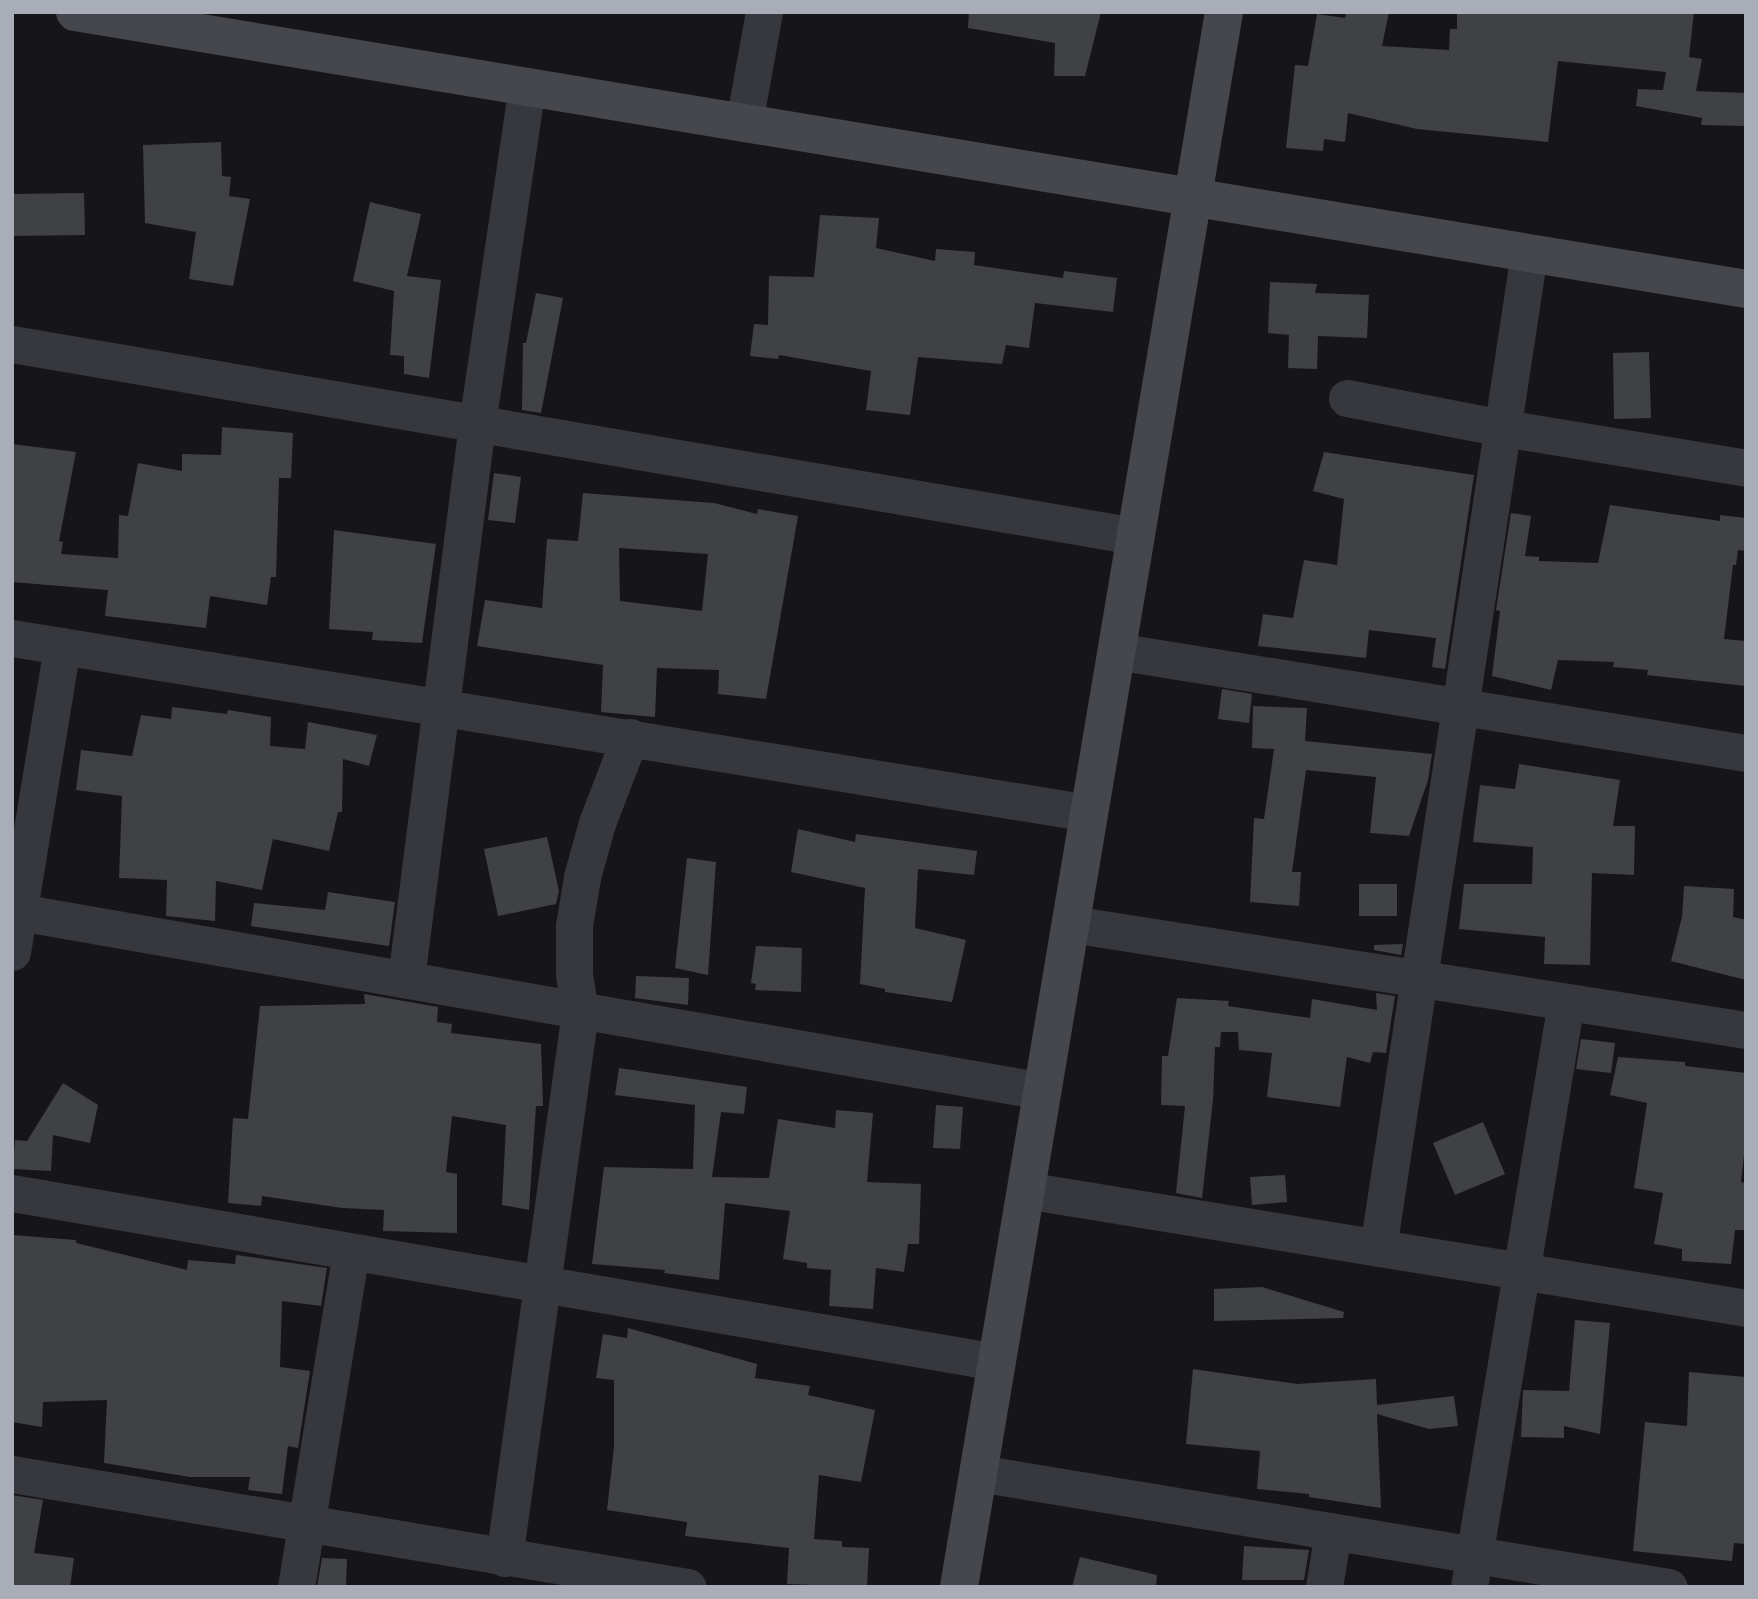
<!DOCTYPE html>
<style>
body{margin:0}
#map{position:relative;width:1758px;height:1599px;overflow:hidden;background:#161618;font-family:"Archivo Narrow",sans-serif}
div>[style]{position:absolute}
.building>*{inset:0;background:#404145}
.street>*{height:37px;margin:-18.5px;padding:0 18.5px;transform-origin:18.5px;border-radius:18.5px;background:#37383d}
.secondary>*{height:38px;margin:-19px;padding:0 19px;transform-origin:19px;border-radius:19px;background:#45474d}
span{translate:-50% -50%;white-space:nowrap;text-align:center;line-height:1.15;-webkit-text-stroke:6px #111113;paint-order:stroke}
.frame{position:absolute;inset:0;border:14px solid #a8adb8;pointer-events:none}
</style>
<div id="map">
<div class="building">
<div style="clip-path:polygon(969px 12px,1101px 12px,1085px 76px,1054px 76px,1055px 43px,968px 28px)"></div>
<div style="clip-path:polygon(1346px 12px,1389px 12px,1382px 46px,1449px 50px,1450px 29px,1457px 29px,1457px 12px,1694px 12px,1689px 57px,1702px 59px,1696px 91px,1746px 93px,1746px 126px,1701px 125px,1702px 118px,1636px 106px,1638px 89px,1663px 90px,1666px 72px,1558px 61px,1548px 142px,1417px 129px,1348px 113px,1345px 142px,1324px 139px,1323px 151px,1286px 148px,1295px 65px,1308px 66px,1317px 14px,1345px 18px)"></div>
<div style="clip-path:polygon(221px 142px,222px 176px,231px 177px,229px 196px,250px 199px,233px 286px,189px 279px,196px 232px,145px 223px,143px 145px)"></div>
<div style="clip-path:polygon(84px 193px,85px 235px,12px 236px,12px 194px)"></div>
<div style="clip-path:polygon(370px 202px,421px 214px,407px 276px,441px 280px,429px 378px,404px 374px,404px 356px,390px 355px,394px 291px,353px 281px)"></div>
<div style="clip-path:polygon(820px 215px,879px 218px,876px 248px,935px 261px,936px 249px,975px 252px,974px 265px,1063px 278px,1064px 271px,1117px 278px,1113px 312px,1035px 303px,1029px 348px,1006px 345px,1002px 364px,918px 357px,910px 415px,866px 410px,871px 371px,779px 355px,778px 359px,750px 356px,754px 324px,768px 325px,769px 276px,814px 277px)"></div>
<div style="clip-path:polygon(1270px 282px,1317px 284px,1315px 293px,1369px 295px,1367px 338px,1318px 336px,1317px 369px,1288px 368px,1289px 335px,1268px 333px)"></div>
<div style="clip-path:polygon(536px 293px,563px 298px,541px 413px,522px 410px,523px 343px,526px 343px)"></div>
<div style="clip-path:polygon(1649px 352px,1651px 418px,1614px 419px,1613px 353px)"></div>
<div style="clip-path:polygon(222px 427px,293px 433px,291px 478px,279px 478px,276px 577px,271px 577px,267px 605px,210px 596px,206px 628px,105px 616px,108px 590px,12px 582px,12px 444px,76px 452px,59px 541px,63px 542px,61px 554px,118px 558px,119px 515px,128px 516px,138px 463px,182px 471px,182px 454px,221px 455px)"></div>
<div style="clip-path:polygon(1324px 452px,1474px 475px,1445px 669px,1432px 667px,1436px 638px,1369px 630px,1366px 658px,1258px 646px,1263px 614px,1293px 618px,1304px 560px,1337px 565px,1344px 499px,1313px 491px)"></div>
<div style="clip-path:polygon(494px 473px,521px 477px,515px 523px,488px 520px)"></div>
<div style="clip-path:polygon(evenodd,583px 493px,714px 503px,757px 514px,758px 509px,798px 516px,766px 699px,718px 694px,719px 670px,657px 668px,655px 717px,601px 712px,603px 665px,477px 646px,485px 600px,542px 608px,547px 539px,578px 541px,583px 493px,619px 548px,708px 554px,702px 611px,620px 601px,619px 548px)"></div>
<div style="clip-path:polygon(1610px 505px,1720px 521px,1720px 515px,1746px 518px,1746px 551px,1738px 550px,1736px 565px,1733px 565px,1724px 639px,1746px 641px,1746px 686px,1647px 675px,1648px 670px,1613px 667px,1614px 662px,1558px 660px,1551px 690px,1492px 676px,1500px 611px,1496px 610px,1511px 513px,1531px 516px,1525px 556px,1539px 557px,1539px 561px,1598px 563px)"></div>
<div style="clip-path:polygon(334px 530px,436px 544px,422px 643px,372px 640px,373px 632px,329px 629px)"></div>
<div style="clip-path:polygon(1222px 689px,1252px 694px,1249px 723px,1218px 719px)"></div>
<div style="clip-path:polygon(1253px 706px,1307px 708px,1305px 741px,1432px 754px,1428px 780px,1409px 836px,1370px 833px,1376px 777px,1306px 770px,1292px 872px,1301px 872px,1299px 906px,1250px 902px,1254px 818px,1264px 819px,1274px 749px,1252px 748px)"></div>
<div style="clip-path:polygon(172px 707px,227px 714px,228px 710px,271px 717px,270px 746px,305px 749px,308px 722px,377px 735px,369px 766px,343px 759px,342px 812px,338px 812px,329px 851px,273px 839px,262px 890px,216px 881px,215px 921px,166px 916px,167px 880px,119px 878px,122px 796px,76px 790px,81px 750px,132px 756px,141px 715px,171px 719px)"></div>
<div style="clip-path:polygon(1519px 764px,1620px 780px,1613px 826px,1635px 826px,1634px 875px,1592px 873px,1590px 965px,1544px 964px,1545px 937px,1459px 929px,1464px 884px,1532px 884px,1533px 847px,1473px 842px,1480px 785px,1515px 789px)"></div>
<div style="clip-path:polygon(798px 829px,855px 842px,856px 834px,977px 851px,974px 875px,918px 869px,915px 928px,966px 940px,952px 1002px,885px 992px,885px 989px,860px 984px,865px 888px,791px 872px)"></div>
<div style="clip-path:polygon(547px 837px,559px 891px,556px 904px,498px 916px,484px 849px)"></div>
<div style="clip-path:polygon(687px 858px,716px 862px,708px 975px,675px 968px)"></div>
<div style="clip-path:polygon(1359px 884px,1397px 884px,1397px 916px,1359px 916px)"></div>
<div style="clip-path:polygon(1684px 886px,1734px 889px,1733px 917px,1746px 920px,1746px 980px,1671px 961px,1682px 917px)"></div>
<div style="clip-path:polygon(328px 892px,395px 902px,389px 946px,251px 926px,254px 903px,325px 910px)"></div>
<div style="clip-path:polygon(1403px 944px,1401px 955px,1374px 950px,1374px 945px)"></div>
<div style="clip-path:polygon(756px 946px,802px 948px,801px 992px,755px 990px,756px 984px,751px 983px)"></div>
<div style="clip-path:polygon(636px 976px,689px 978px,688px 1005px,635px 998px)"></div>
<div style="clip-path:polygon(1376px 993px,1395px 996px,1386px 1053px,1373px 1052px,1370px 1063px,1347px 1057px,1340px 1107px,1267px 1097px,1272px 1053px,1239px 1050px,1238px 1032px,1221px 1032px,1220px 1047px,1215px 1047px,1213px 1100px,1202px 1198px,1176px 1193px,1185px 1106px,1161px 1105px,1162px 1056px,1168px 1056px,1177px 998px,1229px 1001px,1228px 1006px,1310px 1018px,1312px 999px,1377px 1010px)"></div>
<div style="clip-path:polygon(364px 994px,438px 1007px,437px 1022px,452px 1024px,451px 1033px,541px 1044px,543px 1106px,536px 1106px,529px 1210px,502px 1205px,506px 1125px,452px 1116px,446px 1172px,457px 1174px,457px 1233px,383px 1231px,384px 1210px,342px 1208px,262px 1196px,261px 1206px,228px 1203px,233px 1118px,248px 1119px,260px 1006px,365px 1004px)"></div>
<div style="clip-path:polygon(1581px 1039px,1615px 1043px,1611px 1073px,1576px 1069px)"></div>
<div style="clip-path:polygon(1618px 1057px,1685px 1062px,1685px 1066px,1746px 1073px,1746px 1136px,1741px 1182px,1746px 1183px,1746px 1230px,1735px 1230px,1731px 1264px,1682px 1261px,1682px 1249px,1654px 1244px,1663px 1193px,1634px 1188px,1647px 1103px,1610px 1095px)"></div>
<div style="clip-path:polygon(619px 1068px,747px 1087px,744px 1114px,721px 1112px,712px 1177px,769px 1178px,778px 1119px,835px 1128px,836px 1110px,873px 1113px,867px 1182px,921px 1184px,919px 1244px,908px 1244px,904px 1272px,876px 1268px,873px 1309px,829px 1306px,831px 1270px,807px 1268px,807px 1263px,783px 1259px,790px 1211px,725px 1203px,719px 1280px,664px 1273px,665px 1270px,592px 1264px,604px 1167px,693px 1169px,695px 1105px,615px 1095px)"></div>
<div style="clip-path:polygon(63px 1083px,98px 1105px,90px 1143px,53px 1135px,51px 1171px,13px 1169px,15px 1140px,27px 1141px)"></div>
<div style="clip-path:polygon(936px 1105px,963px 1107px,960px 1149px,933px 1148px)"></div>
<div style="clip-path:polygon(1483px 1122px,1505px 1174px,1455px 1195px,1433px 1143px)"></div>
<div style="clip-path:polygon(1285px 1175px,1287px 1202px,1252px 1205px,1250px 1177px)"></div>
<div style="clip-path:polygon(12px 1235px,76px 1240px,76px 1243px,187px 1270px,188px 1260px,235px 1264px,236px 1255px,327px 1268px,321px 1306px,282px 1301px,280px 1367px,310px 1371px,298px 1448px,288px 1446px,282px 1494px,248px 1490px,250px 1477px,190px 1477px,104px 1463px,107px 1400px,43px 1402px,42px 1427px,12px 1422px)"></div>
<div style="clip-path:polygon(1262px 1287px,1344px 1312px,1343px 1318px,1214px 1321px,1214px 1289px)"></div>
<div style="clip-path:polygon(1575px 1320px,1610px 1323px,1600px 1434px,1564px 1426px,1564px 1438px,1521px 1437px,1523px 1390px,1569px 1391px)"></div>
<div style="clip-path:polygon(628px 1328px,757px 1364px,755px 1378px,810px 1386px,808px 1395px,875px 1410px,861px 1482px,819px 1475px,814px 1539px,842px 1541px,842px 1547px,869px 1548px,867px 1587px,787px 1584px,789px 1548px,685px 1536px,687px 1522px,607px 1510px,614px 1447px,614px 1380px,596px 1378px,603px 1334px,627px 1338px)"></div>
<div style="clip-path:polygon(1193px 1369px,1297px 1384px,1376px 1379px,1377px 1405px,1454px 1396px,1458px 1426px,1429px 1429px,1377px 1414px,1381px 1508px,1309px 1497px,1309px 1494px,1257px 1489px,1260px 1451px,1186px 1444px)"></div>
<div style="clip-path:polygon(1689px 1372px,1746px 1377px,1746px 1544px,1734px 1543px,1732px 1561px,1633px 1551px,1645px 1422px,1687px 1426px)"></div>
<div style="clip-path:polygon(12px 1495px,43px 1500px,34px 1553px,74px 1558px,70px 1587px,12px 1587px)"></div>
<div style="clip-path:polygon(1244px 1546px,1309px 1550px,1304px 1580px,1242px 1580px)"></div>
<div style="clip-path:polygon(1080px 1557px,1157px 1575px,1156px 1587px,1072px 1587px)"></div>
<div style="clip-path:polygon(322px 1558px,347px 1559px,346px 1587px,317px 1587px)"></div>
</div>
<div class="street">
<div style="left:744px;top:123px;width:113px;rotate:-79.8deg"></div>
<div style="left:12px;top:344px;width:1139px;rotate:9.7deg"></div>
<div style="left:1347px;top:398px;width:159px;rotate:10.9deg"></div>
<div style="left:1503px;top:428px;width:246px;rotate:9.3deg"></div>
<div style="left:12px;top:638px;width:1091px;rotate:9.23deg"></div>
<div style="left:1116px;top:651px;width:638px;rotate:9.2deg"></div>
<div style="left:19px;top:912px;width:1039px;rotate:9.92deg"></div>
<div style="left:1071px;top:924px;width:683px;rotate:8.92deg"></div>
<div style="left:12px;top:952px;width:310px;rotate:-80.7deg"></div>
<div style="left:406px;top:979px;width:560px;rotate:-82.71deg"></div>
<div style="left:477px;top:424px;width:341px;rotate:-81.6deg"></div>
<div style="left:1025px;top:1190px;width:731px;rotate:9.29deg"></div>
<div style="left:12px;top:1193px;width:999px;rotate:9.74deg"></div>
<div style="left:1378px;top:1248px;width:1006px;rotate:-81.37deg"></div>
<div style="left:978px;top:1473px;width:700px;rotate:9.37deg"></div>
<div style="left:12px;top:1474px;width:685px;rotate:9.49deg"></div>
<div style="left:504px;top:1558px;width:551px;rotate:-82.08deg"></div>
<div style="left:580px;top:1012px;width:39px;rotate:-99deg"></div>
<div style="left:574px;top:973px;width:47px;rotate:-90deg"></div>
<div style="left:574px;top:926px;width:50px;rotate:-80.7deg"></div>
<div style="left:582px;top:877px;width:56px;rotate:-74.5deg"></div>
<div style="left:597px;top:823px;width:92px;rotate:-69deg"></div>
<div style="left:296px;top:1587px;width:339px;rotate:-80.7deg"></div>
<div style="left:1324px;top:1587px;width:56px;rotate:-80.7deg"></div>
<div style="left:1469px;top:1587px;width:593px;rotate:-80.59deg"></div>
</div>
<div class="secondary">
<div style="left:75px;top:12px;width:1694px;rotate:9.41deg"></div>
<div style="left:959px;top:1587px;width:1597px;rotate:-80.45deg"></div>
</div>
<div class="frame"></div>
</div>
